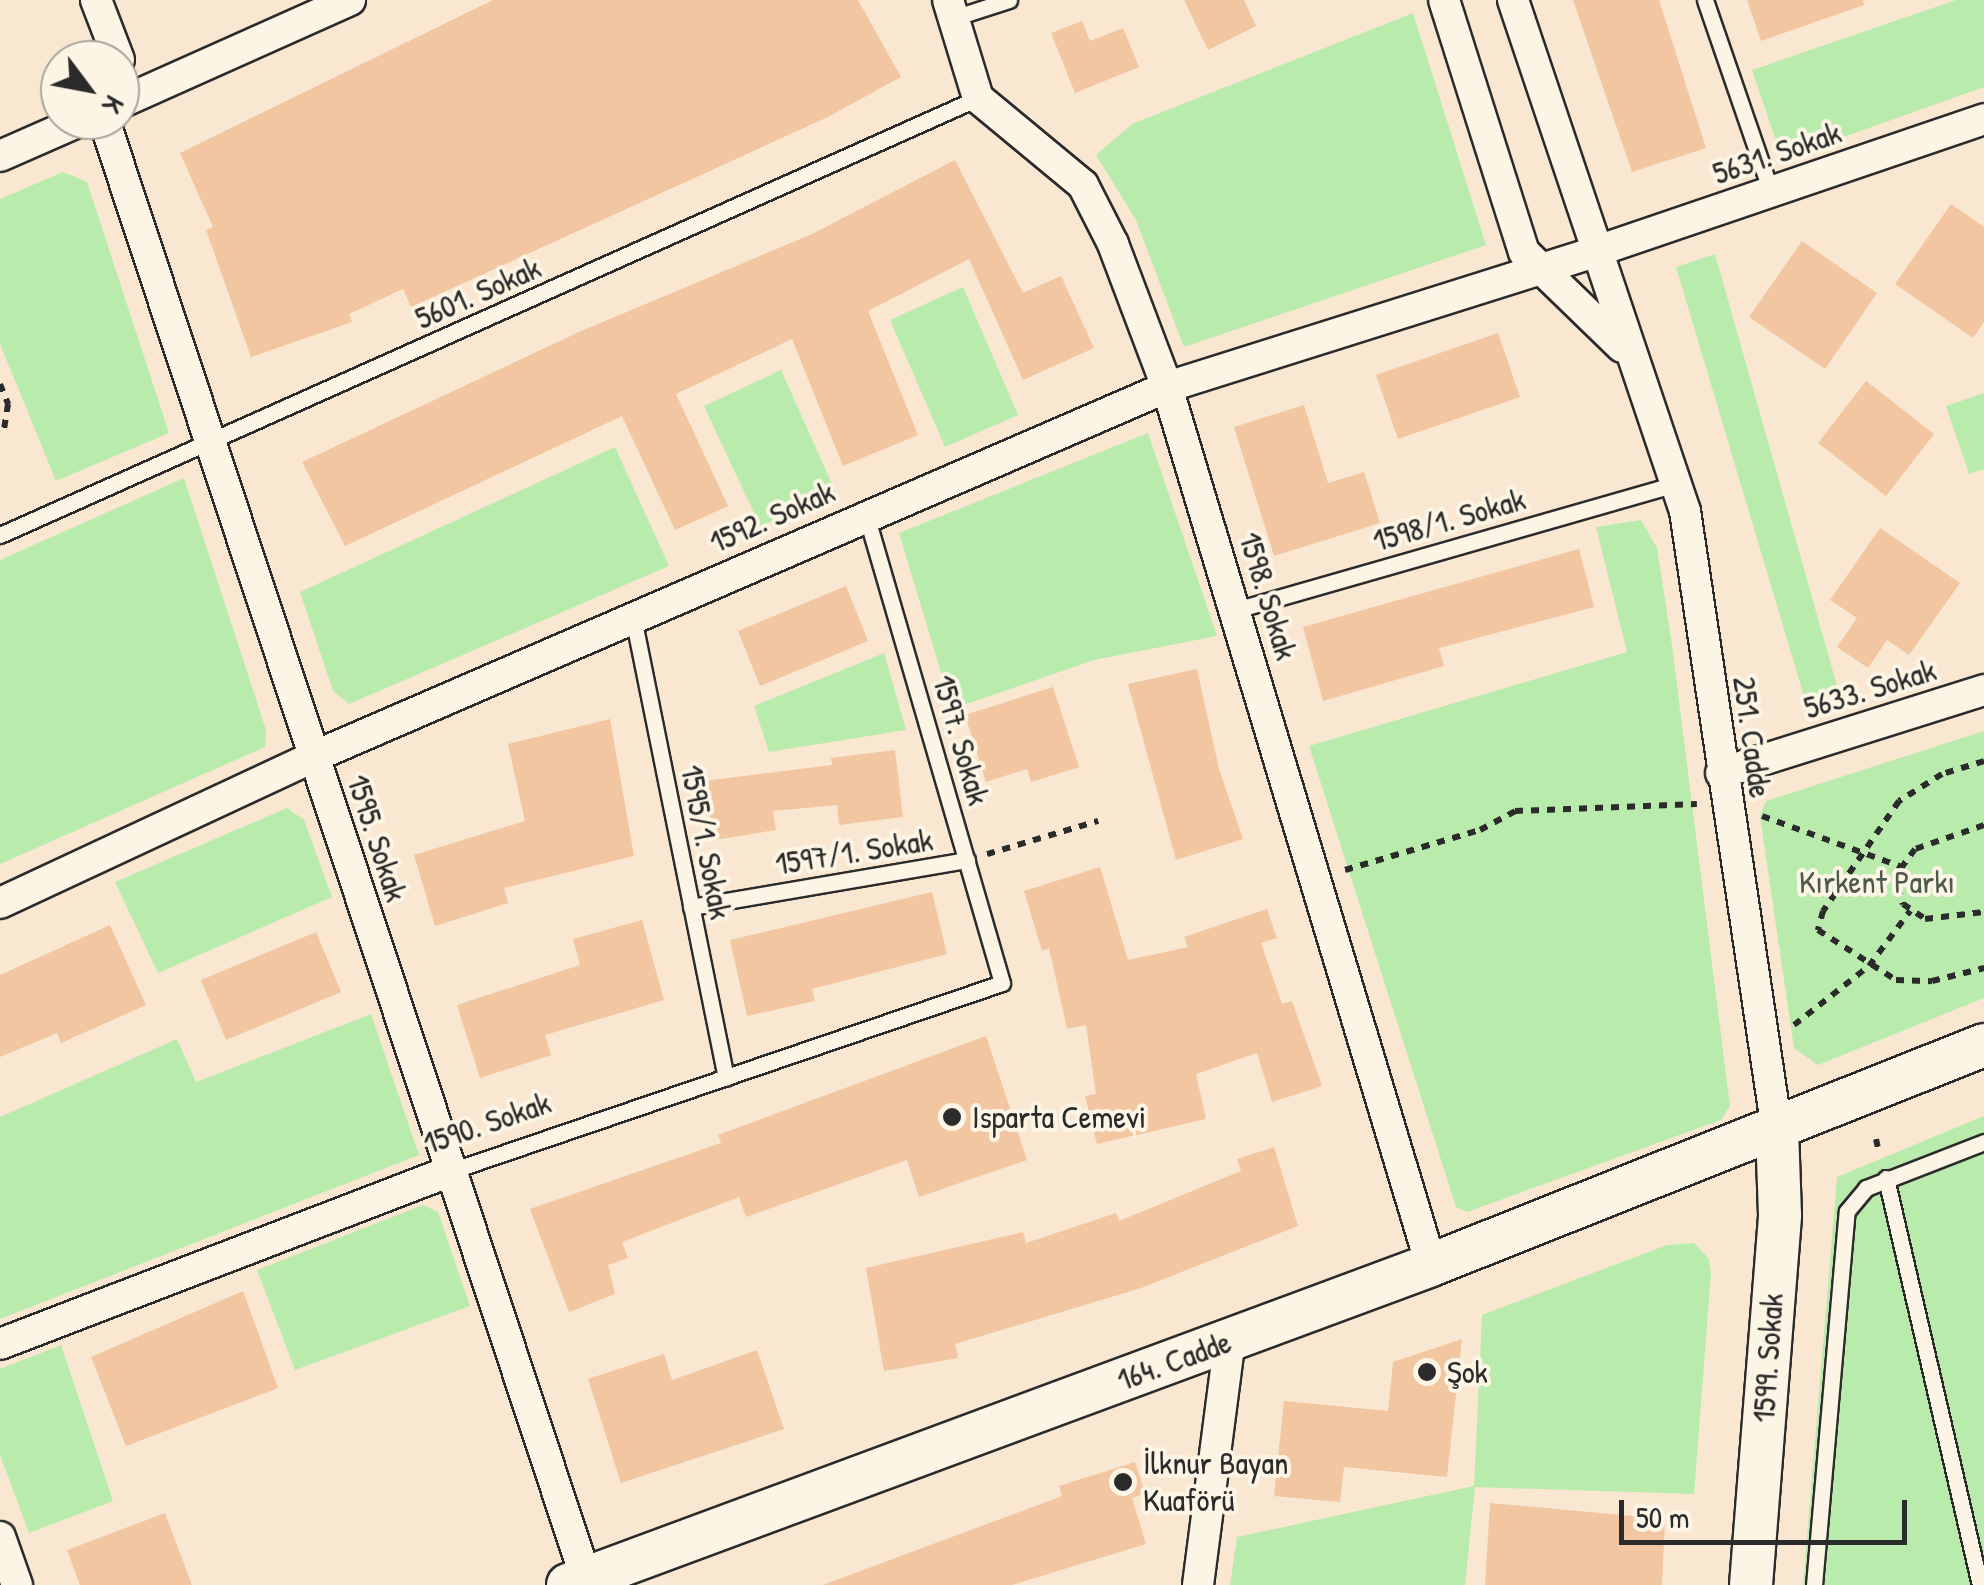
<!DOCTYPE html>
<meta charset="utf-8">
<style>
body{margin:0}
#map{position:relative;width:1984px;height:1585px;overflow:hidden;background:#f9e7d1;font-family:"Patrick Hand",sans-serif}
div>[style]{position:absolute}
.green>*{inset:0;background:#b9ecac}
.building>*{inset:0;background:#f2c6a1}
.path>*{height:6px;margin-top:-3px;transform-origin:0;background:repeating-linear-gradient(90deg,#2b2b2b 0 8px,transparent 0 16px)}
.roads{filter:drop-shadow(2px 0 #2b2b2b) drop-shadow(-2px 0 #2b2b2b) drop-shadow(0 2px #2b2b2b) drop-shadow(0 -2px #2b2b2b)}
.lane>*{height:15px;margin:-7.5px;padding:0 7.5px;transform-origin:7.5px;border-radius:7.5px;background:#fcf5e5}
.street>*{height:30px;margin:-15px;padding:0 15px;transform-origin:15px;border-radius:15px;background:#fcf5e5}
.secondary>*{height:42px;margin:-21px;padding:0 21px;transform-origin:21px;border-radius:21px;background:#fcf5e5}
.dots>*{width:28px;height:28px;translate:-50% -50%;box-sizing:border-box;border:5px solid #fcf5e5;border-radius:50%}
span{translate:-50% -50%;white-space:nowrap;text-align:center;line-height:1.15;-webkit-text-stroke:8px #fcf5e5;paint-order:stroke}
.street-label{font-size:32px;color:#2b2b2b}
.park-label{font-size:32px;color:#4e5b4b}
.poi-label{font-size:32px;color:#2b2b2b}
.left{translate:0 -50%;text-align:left}
.north{position:absolute;left:40px;top:40px;width:100px;height:100px;box-sizing:border-box;background:#fcf5e5;border:2px solid #a8a49b;border-radius:50%;rotate:122deg;font-size:28px;font-weight:700;line-height:40px;text-align:center;color:#2b2b2b}
.north::after{content:'';display:block;margin:auto;width:35px;height:45px;background:#2b2b2b;clip-path:polygon(50% 0,100% 100%,50% 72%,0 100%)}
.scale{position:absolute;left:1619px;top:1500px;width:288px;height:45px;box-sizing:border-box;border:5px solid #2b2b2b;border-top:0;padding-left:12px;font-size:30px;line-height:35px;white-space:nowrap;color:#2b2b2b;-webkit-text-stroke:8px #fcf5e5;paint-order:stroke}
</style>
<div id="map">
<div class="green">
<div style="clip-path:polygon(1956px 0,1984px 0,1984px 87px,1782px 159px,1752px 70px)"></div>
<div style="clip-path:polygon(1413px 13px,1486px 245px,1184px 347px,1136px 220px,1096px 155px,1132px 124px)"></div>
<div style="clip-path:polygon(63px 172px,87px 182px,169px 433px,56px 481px,0 344px,0 199px)"></div>
<div style="clip-path:polygon(1715px 254px,1839px 693px,1806px 703px,1676px 267px)"></div>
<div style="clip-path:polygon(963px 287px,1018px 415px,945px 447px,890px 320px)"></div>
<div style="clip-path:polygon(781px 370px,836px 493px,760px 526px,704px 406px)"></div>
<div style="clip-path:polygon(1984px 393px,1984px 469px,1969px 474px,1946px 406px)"></div>
<div style="clip-path:polygon(1148px 433px,1217px 636px,1094px 660px,952px 709px,899px 533px)"></div>
<div style="clip-path:polygon(615px 447px,669px 566px,349px 704px,333px 691px,300px 592px)"></div>
<div style="clip-path:polygon(184px 478px,266px 730px,265px 747px,0 864px,0 560px)"></div>
<div style="clip-path:polygon(1641px 520px,1657px 548px,1671px 638px,1730px 1106px,1721px 1120px,1467px 1212px,1456px 1207px,1309px 746px,1627px 652px,1596px 527px)"></div>
<div style="clip-path:polygon(884px 653px,906px 730px,769px 752px,754px 706px)"></div>
<div style="clip-path:polygon(1984px 731px,1984px 998px,1818px 1065px,1794px 1048px,1760px 816px,1766px 801px)"></div>
<div style="clip-path:polygon(287px 808px,304px 820px,332px 897px,158px 973px,115px 882px)"></div>
<div style="clip-path:polygon(371px 1014px,419px 1155px,0 1319px,0 1117px,177px 1039px,196px 1082px)"></div>
<div style="clip-path:polygon(1984px 1116px,1984px 1585px,1803px 1585px,1837px 1177px)"></div>
<div style="clip-path:polygon(423px 1205px,438px 1212px,470px 1306px,295px 1370px,257px 1270px)"></div>
<div style="clip-path:polygon(1694px 1243px,1709px 1259px,1711px 1274px,1694px 1494px,1475px 1487px,1465px 1585px,1230px 1585px,1237px 1537px,1474px 1486px,1482px 1315px,1667px 1245px)"></div>
<div style="clip-path:polygon(61px 1345px,113px 1501px,29px 1533px,0 1455px,0 1369px)"></div>
</div>
<div class="building">
<div style="clip-path:polygon(493px 0,858px 0,901px 77px,828px 117px,411px 307px,403px 289px,349px 314px,352px 322px,251px 357px,206px 230px,213px 227px,180px 153px)"></div>
<div style="clip-path:polygon(1184px 0,1244px 0,1256px 26px,1208px 50px)"></div>
<div style="clip-path:polygon(1573px 0,1659px 0,1706px 148px,1632px 172px)"></div>
<div style="clip-path:polygon(1747px 0,1863px 0,1864px 5px,1761px 41px)"></div>
<div style="clip-path:polygon(1082px 21px,1090px 41px,1123px 28px,1139px 67px,1075px 93px,1051px 33px)"></div>
<div style="clip-path:polygon(955px 160px,1023px 293px,1061px 276px,1094px 348px,1023px 380px,969px 259px,868px 311px,918px 435px,843px 466px,792px 339px,676px 394px,728px 506px,675px 530px,622px 416px,345px 546px,302px 462px,579px 332px,812px 234px)"></div>
<div style="clip-path:polygon(1951px 204px,1984px 227px,1984px 322px,1973px 338px,1895px 284px)"></div>
<div style="clip-path:polygon(1802px 241px,1877px 293px,1825px 369px,1749px 317px)"></div>
<div style="clip-path:polygon(1498px 333px,1520px 397px,1398px 439px,1376px 375px)"></div>
<div style="clip-path:polygon(1866px 381px,1934px 434px,1886px 496px,1818px 443px)"></div>
<div style="clip-path:polygon(1304px 405px,1328px 483px,1364px 472px,1380px 523px,1274px 556px,1234px 427px)"></div>
<div style="clip-path:polygon(1880px 528px,1960px 583px,1909px 655px,1887px 640px,1868px 668px,1837px 647px,1857px 618px,1830px 600px)"></div>
<div style="clip-path:polygon(1579px 549px,1594px 607px,1439px 648px,1444px 666px,1323px 701px,1303px 627px)"></div>
<div style="clip-path:polygon(846px 586px,868px 641px,760px 686px,738px 631px)"></div>
<div style="clip-path:polygon(1197px 669px,1219px 769px,1243px 839px,1176px 860px,1128px 684px)"></div>
<div style="clip-path:polygon(1053px 687px,1079px 767px,1031px 782px,1027px 769px,986px 782px,965px 715px)"></div>
<div style="clip-path:polygon(610px 719px,634px 856px,504px 888px,508px 903px,435px 926px,414px 855px,525px 821px,508px 744px)"></div>
<div style="clip-path:polygon(895px 750px,903px 817px,839px 825px,837px 805px,773px 811px,776px 830px,714px 840px,704px 781px,832px 765px,831px 758px)"></div>
<div style="clip-path:polygon(1100px 867px,1128px 960px,1188px 947px,1184px 937px,1267px 909px,1277px 938px,1261px 943px,1282px 1004px,1292px 1001px,1322px 1086px,1272px 1102px,1257px 1053px,1196px 1074px,1206px 1119px,1097px 1144px,1085px 1096px,1096px 1094px,1086px 1025px,1067px 1029px,1049px 948px,1042px 951px,1024px 891px)"></div>
<div style="clip-path:polygon(932px 892px,947px 954px,812px 989px,815px 1001px,747px 1016px,730px 940px)"></div>
<div style="clip-path:polygon(642px 920px,664px 1000px,545px 1035px,551px 1055px,480px 1078px,457px 1005px,580px 965px,573px 939px)"></div>
<div style="clip-path:polygon(110px 925px,146px 1005px,61px 1043px,57px 1033px,0 1057px,0 975px)"></div>
<div style="clip-path:polygon(316px 932px,341px 992px,226px 1040px,201px 980px)"></div>
<div style="clip-path:polygon(986px 1036px,1027px 1160px,919px 1197px,907px 1160px,746px 1217px,739px 1197px,622px 1242px,628px 1258px,608px 1265px,615px 1294px,569px 1312px,530px 1209px,721px 1143px,718px 1135px)"></div>
<div style="clip-path:polygon(1274px 1147px,1298px 1226px,1141px 1288px,955px 1344px,958px 1358px,884px 1371px,866px 1268px,1023px 1232px,1026px 1243px,1116px 1213px,1119px 1221px,1241px 1171px,1237px 1159px)"></div>
<div style="clip-path:polygon(243px 1291px,278px 1388px,126px 1446px,91px 1357px)"></div>
<div style="clip-path:polygon(1462px 1339px,1447px 1477px,1344px 1467px,1340px 1502px,1274px 1496px,1284px 1401px,1388px 1411px,1393px 1362px)"></div>
<div style="clip-path:polygon(757px 1350px,784px 1429px,621px 1483px,588px 1379px,664px 1354px,672px 1380px)"></div>
<div style="clip-path:polygon(1135px 1462px,1145px 1493px,1132px 1498px,1146px 1544px,1012px 1585px,823px 1585px,1062px 1496px,1059px 1486px)"></div>
<div style="clip-path:polygon(1490px 1503px,1665px 1519px,1662px 1585px,1485px 1585px)"></div>
<div style="clip-path:polygon(165px 1513px,192px 1585px,80px 1585px,67px 1550px)"></div>
</div>
<div class="path">
<div style="left:0;top:384px;width:22px;rotate:68deg"></div>
<div style="left:8px;top:404px;width:31px;rotate:99deg"></div>
<div style="left:1984px;top:761px;width:44px;rotate:162.8deg"></div>
<div style="left:1942px;top:774px;width:51px;rotate:147.9deg"></div>
<div style="left:1899px;top:801px;width:134px;rotate:124.6deg"></div>
<div style="left:1823px;top:911px;width:20px;rotate:105deg"></div>
<div style="left:1818px;top:930px;width:93px;rotate:32.7deg"></div>
<div style="left:1896px;top:980px;width:36px;rotate:2deg"></div>
<div style="left:1932px;top:981px;width:54px;rotate:-14deg"></div>
<div style="left:1762px;top:816px;width:149px;rotate:20deg"></div>
<div style="left:1984px;top:825px;width:73px;rotate:160.8deg"></div>
<div style="left:1915px;top:849px;width:22px;rotate:126deg"></div>
<div style="left:1902px;top:867px;width:20px;rotate:101deg"></div>
<div style="left:1898px;top:887px;width:18px;rotate:74deg"></div>
<div style="left:1903px;top:904px;width:27px;rotate:34deg"></div>
<div style="left:1925px;top:919px;width:59px;rotate:-6.8deg"></div>
<div style="left:987px;top:854px;width:116px;rotate:-16.6deg"></div>
<div style="left:1345px;top:870px;width:141px;rotate:-16.5deg"></div>
<div style="left:1480px;top:830px;width:40px;rotate:-28deg"></div>
<div style="left:1515px;top:811px;width:182px;rotate:-2.2deg"></div>
<div style="left:1794px;top:1025px;width:95px;rotate:-38.2deg"></div>
<div style="left:1869px;top:966px;width:69px;rotate:-53.3deg"></div>
<div style="left:1876px;top:1139px;width:14px;rotate:78deg"></div>
</div>
<div class="roads">
<div class="lane">
<div style="left:1705px;top:0;width:203px;rotate:71deg"></div>
<div style="left:953px;top:18px;width:59px;rotate:-17.8deg"></div>
<div style="left:0;top:535px;width:1071px;rotate:-24.08deg"></div>
<div style="left:1236px;top:610px;width:458px;rotate:-16deg"></div>
<div style="left:633px;top:617px;width:470px;rotate:78.6deg"></div>
<div style="left:691px;top:907px;width:280px;rotate:-9.7deg"></div>
<div style="left:451px;top:1171px;width:582px;rotate:-18.84deg"></div>
<div style="left:1002px;top:983px;width:488px;rotate:-106.2deg"></div>
<div style="left:1886px;top:1178px;width:418px;rotate:77deg"></div>
<div style="left:1814px;top:1585px;width:375px;rotate:-85deg"></div>
<div style="left:1847px;top:1211px;width:30px;rotate:-50deg"></div>
<div style="left:1866px;top:1188px;width:127px;rotate:-21.3deg"></div>
</div>
<div class="street">
<div style="left:96px;top:0;width:64px;rotate:69deg"></div>
<div style="left:948px;top:0;width:102px;rotate:73deg"></div>
<div style="left:978px;top:98px;width:136px;rotate:39.6deg"></div>
<div style="left:1083px;top:185px;width:66px;rotate:63deg"></div>
<div style="left:1113px;top:244px;width:153px;rotate:69.3deg"></div>
<div style="left:1167px;top:387px;width:917px;rotate:73.26deg"></div>
<div style="left:1444px;top:0;width:264px;rotate:72.4deg"></div>
<div style="left:1524px;top:252px;width:136px;rotate:44.1deg"></div>
<div style="left:1513px;top:0;width:539px;rotate:71.4deg"></div>
<div style="left:1685px;top:511px;width:626px;rotate:81.55deg"></div>
<div style="left:120px;top:103px;width:252px;rotate:-24.1deg"></div>
<div style="left:104px;top:120px;width:1536px;rotate:71.71deg"></div>
<div style="left:0;top:156px;width:90px;rotate:-23.7deg"></div>
<div style="left:1721px;top:773px;width:276px;rotate:-17.5deg"></div>
<div style="left:0;top:903px;width:345px;rotate:-25deg"></div>
<div style="left:313px;top:757px;width:931px;rotate:-23.42deg"></div>
<div style="left:1167px;top:387px;width:448px;rotate:-17.5deg"></div>
<div style="left:1594px;top:252px;width:412px;rotate:-18.8deg"></div>
<div style="left:0;top:1344px;width:483px;rotate:-21deg"></div>
<div style="left:0;top:1537px;width:51px;rotate:70.5deg"></div>
<div style="left:1198px;top:1585px;width:247px;rotate:-82.6deg"></div>
</div>
<div class="secondary">
<div style="left:568px;top:1585px;width:920px;rotate:-20.34deg"></div>
<div style="left:1431px;top:1265px;width:595px;rotate:-21.69deg"></div>
<div style="left:1751px;top:1585px;width:371px;rotate:-85.5deg"></div>
<div style="left:1780px;top:1215px;width:85px;rotate:-92deg"></div>
</div>
</div>
<div class="dots">
<div style="left:952px;top:1117px;background:#2b2b2b"></div>
<div style="left:1427px;top:1372px;background:#2b2b2b"></div>
<div style="left:1123px;top:1482px;background:#2b2b2b"></div>
</div>
<div class="street-label">
<span style="left:1777px;top:153px;rotate:-19deg">5631. Sokak</span>
<span style="left:478px;top:293px;rotate:-24deg">5601. Sokak</span>
<span style="left:772px;top:517px;rotate:-24deg">1592. Sokak</span>
<span style="left:1449px;top:520px;rotate:-16deg">1598/1. Sokak</span>
<span style="left:1268px;top:596px;rotate:73deg">1598. Sokak</span>
<span style="left:1870px;top:689px;rotate:-17deg">5633. Sokak</span>
<span style="left:1752px;top:737px;rotate:82deg">251. Cadde</span>
<span style="left:961px;top:740px;rotate:74deg">1597. Sokak</span>
<span style="left:377px;top:838px;rotate:72deg">1595. Sokak</span>
<span style="left:706px;top:842px;rotate:79deg">1595/1. Sokak</span>
<span style="left:854px;top:852px;rotate:-9deg">1597/1. Sokak</span>
<span style="left:487px;top:1123px;rotate:-19deg">1590. Sokak</span>
<span style="left:1768px;top:1358px;rotate:-86deg">1599. Sokak</span>
<span style="left:1174px;top:1361px;rotate:-20deg">164. Cadde</span>
</div>
<div class="park-label">
<span style="left:1877px;top:882px">Kırkent Parkı</span>
</div>
<div class="poi-label">
<span class="left" style="left:972px;top:1117px">Isparta Cemevi</span>
<span class="left" style="left:1447px;top:1372px">Şok</span>
<span class="left" style="left:1143px;top:1482px">İlknur Bayan<br>Kuaförü</span>
</div>
<div class="north">K</div>
<div class="scale">50 m</div>
</div>
